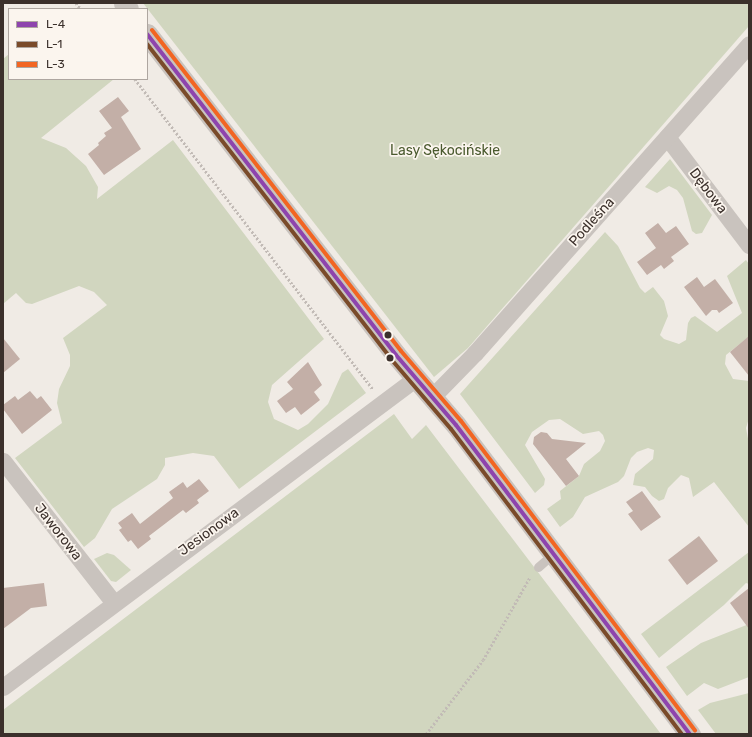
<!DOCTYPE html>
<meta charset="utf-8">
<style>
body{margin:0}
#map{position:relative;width:752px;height:737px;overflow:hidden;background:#f0ebe5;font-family:Rubik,sans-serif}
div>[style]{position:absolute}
.green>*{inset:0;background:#d1d6bf}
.building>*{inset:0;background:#c3afa7}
.path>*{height:2.5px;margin-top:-1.25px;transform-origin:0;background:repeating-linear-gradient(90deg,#c2bbb6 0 2px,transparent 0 4px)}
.service>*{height:9px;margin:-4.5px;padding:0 4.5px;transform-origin:4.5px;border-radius:4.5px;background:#c9c3be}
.minor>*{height:17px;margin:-8.5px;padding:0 8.5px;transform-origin:8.5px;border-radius:8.5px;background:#c9c3be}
.tertiary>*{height:21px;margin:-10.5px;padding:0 10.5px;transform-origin:10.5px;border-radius:10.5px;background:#c9c3be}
.bus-1>*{height:4px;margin:-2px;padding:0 2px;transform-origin:2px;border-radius:2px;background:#8e44ad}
.bus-2>*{height:4px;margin:-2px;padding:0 2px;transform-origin:2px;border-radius:2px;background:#7a4b2a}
.bus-3>*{height:4px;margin:-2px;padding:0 2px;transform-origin:2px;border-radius:2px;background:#f26522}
.dots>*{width:11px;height:11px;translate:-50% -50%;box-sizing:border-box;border:2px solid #fbf5ee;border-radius:50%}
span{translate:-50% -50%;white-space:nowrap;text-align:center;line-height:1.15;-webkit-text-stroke:3.5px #fbf5ee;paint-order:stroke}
.park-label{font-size:14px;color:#4a5a2e}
.street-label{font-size:14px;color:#3b302b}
.frame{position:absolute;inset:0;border:4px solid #3b302b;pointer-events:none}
.legend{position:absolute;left:8px;top:8px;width:140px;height:72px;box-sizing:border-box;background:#fbf5ee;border:1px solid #aea6a0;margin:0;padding:5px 7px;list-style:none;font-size:12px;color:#3b302b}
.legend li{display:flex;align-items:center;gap:8px;height:20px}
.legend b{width:20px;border:1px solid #aea6a0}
</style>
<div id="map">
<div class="green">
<div style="clip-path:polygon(143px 3px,749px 3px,749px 26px,468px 348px,434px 377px)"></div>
<div style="clip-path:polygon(9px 54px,9px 79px,114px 79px,41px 138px,66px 148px,86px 166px,98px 187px,97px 199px,173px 140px,324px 339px,272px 385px,268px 402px,274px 419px,298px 430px,308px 424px,328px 404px,342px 373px,348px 369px,366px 393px,239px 489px,214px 456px,193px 453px,165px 458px,165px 465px,157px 479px,112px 509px,95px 538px,84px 547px,15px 458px,62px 423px,57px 403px,59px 389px,70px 366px,70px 355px,63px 338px,107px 305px,94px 292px,79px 286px,32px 304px,26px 303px,16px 293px,3px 304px,3px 59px)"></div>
<div style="clip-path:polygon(670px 159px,712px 215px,702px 233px,696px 234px,692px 231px,683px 198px,677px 190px,669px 186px,657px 193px,645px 187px)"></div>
<div style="clip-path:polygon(605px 232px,618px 246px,640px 288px,645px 293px,653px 287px,664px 301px,668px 316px,660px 335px,664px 339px,679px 344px,686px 340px,688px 323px,691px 318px,695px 316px,717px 332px,742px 313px,727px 276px,746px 260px,749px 264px,749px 340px,747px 338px,726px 355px,725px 364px,733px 379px,749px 381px,749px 418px,746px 428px,749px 444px,749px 527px,714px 482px,693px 497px,689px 478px,681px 475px,668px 488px,664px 499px,659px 501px,652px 496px,645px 487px,633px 485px,635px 474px,653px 459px,654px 450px,648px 448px,637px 452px,631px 458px,624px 476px,618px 482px,585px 497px,573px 517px,560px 527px,547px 509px,561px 499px,560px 491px,579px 476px,584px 464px,600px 451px,605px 441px,603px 435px,599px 431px,583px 434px,560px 419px,549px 420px,532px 432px,525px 445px,545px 479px,544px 485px,535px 493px,460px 394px)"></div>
<div style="clip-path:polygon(394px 414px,412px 439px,426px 425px,661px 734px,3px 734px,3px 710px)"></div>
<div style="clip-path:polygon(749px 552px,749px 584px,746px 583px,724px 605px,659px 658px,641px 634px)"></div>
<div style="clip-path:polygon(107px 553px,114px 555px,131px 570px,116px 582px,111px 581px,94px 559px)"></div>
<div style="clip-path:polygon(749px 624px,749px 677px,718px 689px,704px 683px,687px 696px,666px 667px,701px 643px)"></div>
<div style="clip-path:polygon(749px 693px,749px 734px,716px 734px,698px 710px,710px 703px)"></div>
</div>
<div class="building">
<div style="clip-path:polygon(118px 97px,129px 111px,121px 117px,141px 149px,104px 175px,88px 154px,99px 145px,98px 143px,106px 136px,104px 133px,112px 128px,99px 111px)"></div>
<div style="clip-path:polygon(658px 223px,666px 233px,676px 226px,689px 244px,671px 257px,674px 261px,664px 269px,661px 265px,647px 275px,637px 262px,656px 248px,645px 233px)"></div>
<div style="clip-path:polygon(697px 277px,704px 287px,715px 279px,733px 303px,719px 313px,717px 310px,712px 310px,706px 316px,684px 287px)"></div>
<div style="clip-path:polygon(749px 336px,749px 376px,730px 352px)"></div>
<div style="clip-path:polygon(3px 338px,20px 359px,3px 373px)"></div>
<div style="clip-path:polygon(308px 362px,322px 385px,314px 392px,320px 400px,301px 415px,295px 407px,286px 413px,277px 401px,293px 389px,287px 382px)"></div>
<div style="clip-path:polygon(30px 391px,37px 399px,41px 396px,52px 410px,22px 434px,3px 409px,3px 405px,15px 396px,18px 400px)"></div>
<div style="clip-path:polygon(541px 432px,547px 433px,552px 439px,586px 443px,566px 459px,579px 476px,566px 486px,533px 444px,534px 437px)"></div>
<div style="clip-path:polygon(199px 479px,209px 491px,197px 500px,199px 503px,186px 513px,183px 510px,149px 536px,151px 539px,138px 549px,131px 540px,128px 542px,119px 530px,122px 528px,118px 523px,132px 513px,140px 524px,173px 498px,169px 492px,183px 482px,187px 488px)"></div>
<div style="clip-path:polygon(642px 491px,661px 517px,641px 531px,628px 514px,633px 511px,626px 502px)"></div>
<div style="clip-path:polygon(699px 536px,718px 561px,687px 585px,668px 560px)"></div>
<div style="clip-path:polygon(44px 583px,47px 606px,31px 608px,3px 629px,3px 588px)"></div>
<div style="clip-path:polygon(749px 588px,749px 629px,730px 603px)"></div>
</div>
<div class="path">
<div style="left:76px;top:3px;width:8px;rotate:50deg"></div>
<div style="left:135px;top:79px;width:391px;rotate:52.5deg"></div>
<div style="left:426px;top:734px;width:93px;rotate:-52.4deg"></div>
<div style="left:483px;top:660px;width:95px;rotate:-60.5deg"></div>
</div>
<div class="service">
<div style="left:538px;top:567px;width:20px;rotate:-41deg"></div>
</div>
<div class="minor">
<div style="left:667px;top:137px;width:136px;rotate:52.8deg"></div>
<div style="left:432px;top:397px;width:62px;rotate:-45.7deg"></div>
<div style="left:475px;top:353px;width:413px;rotate:-48.4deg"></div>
<div style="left:3px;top:461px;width:180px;rotate:52deg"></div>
<div style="left:3px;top:687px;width:516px;rotate:-36.8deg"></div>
</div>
<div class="tertiary">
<div style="left:124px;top:3px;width:7px;rotate:56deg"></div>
<div style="left:147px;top:34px;width:406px;rotate:52.2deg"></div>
<div style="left:396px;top:355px;width:92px;rotate:49.4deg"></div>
<div style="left:456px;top:425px;width:388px;rotate:52.9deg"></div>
</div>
<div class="bus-1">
<div style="left:147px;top:34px;width:406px;rotate:52.2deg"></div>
<div style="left:396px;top:355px;width:92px;rotate:49.4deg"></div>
<div style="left:456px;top:425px;width:388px;rotate:52.9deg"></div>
</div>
<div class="bus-2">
<div style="left:147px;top:44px;width:398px;rotate:52.2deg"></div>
<div style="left:391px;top:359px;width:92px;rotate:49.4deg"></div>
<div style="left:451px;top:429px;width:383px;rotate:52.9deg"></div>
</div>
<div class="bus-3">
<div style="left:152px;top:30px;width:406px;rotate:52.2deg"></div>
<div style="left:401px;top:351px;width:92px;rotate:49.4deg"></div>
<div style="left:461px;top:421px;width:388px;rotate:52.9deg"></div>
</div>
<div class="dots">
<div style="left:388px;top:335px;background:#3b302b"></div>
<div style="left:390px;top:358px;background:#3b302b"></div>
</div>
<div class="park-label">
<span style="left:445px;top:151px">Lasy Sękocińskie</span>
</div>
<div class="street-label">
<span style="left:708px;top:191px;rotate:53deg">Dębowa</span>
<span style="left:592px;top:222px;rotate:-48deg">Podleśna</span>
<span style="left:58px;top:532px;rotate:52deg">Jaworowa</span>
<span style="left:209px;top:532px;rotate:-36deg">Jesionowa</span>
</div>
<div class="frame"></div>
<ul class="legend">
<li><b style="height:5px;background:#8e44ad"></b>L-4</li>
<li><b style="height:5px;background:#7a4b2a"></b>L-1</li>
<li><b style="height:5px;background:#f26522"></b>L-3</li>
</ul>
</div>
